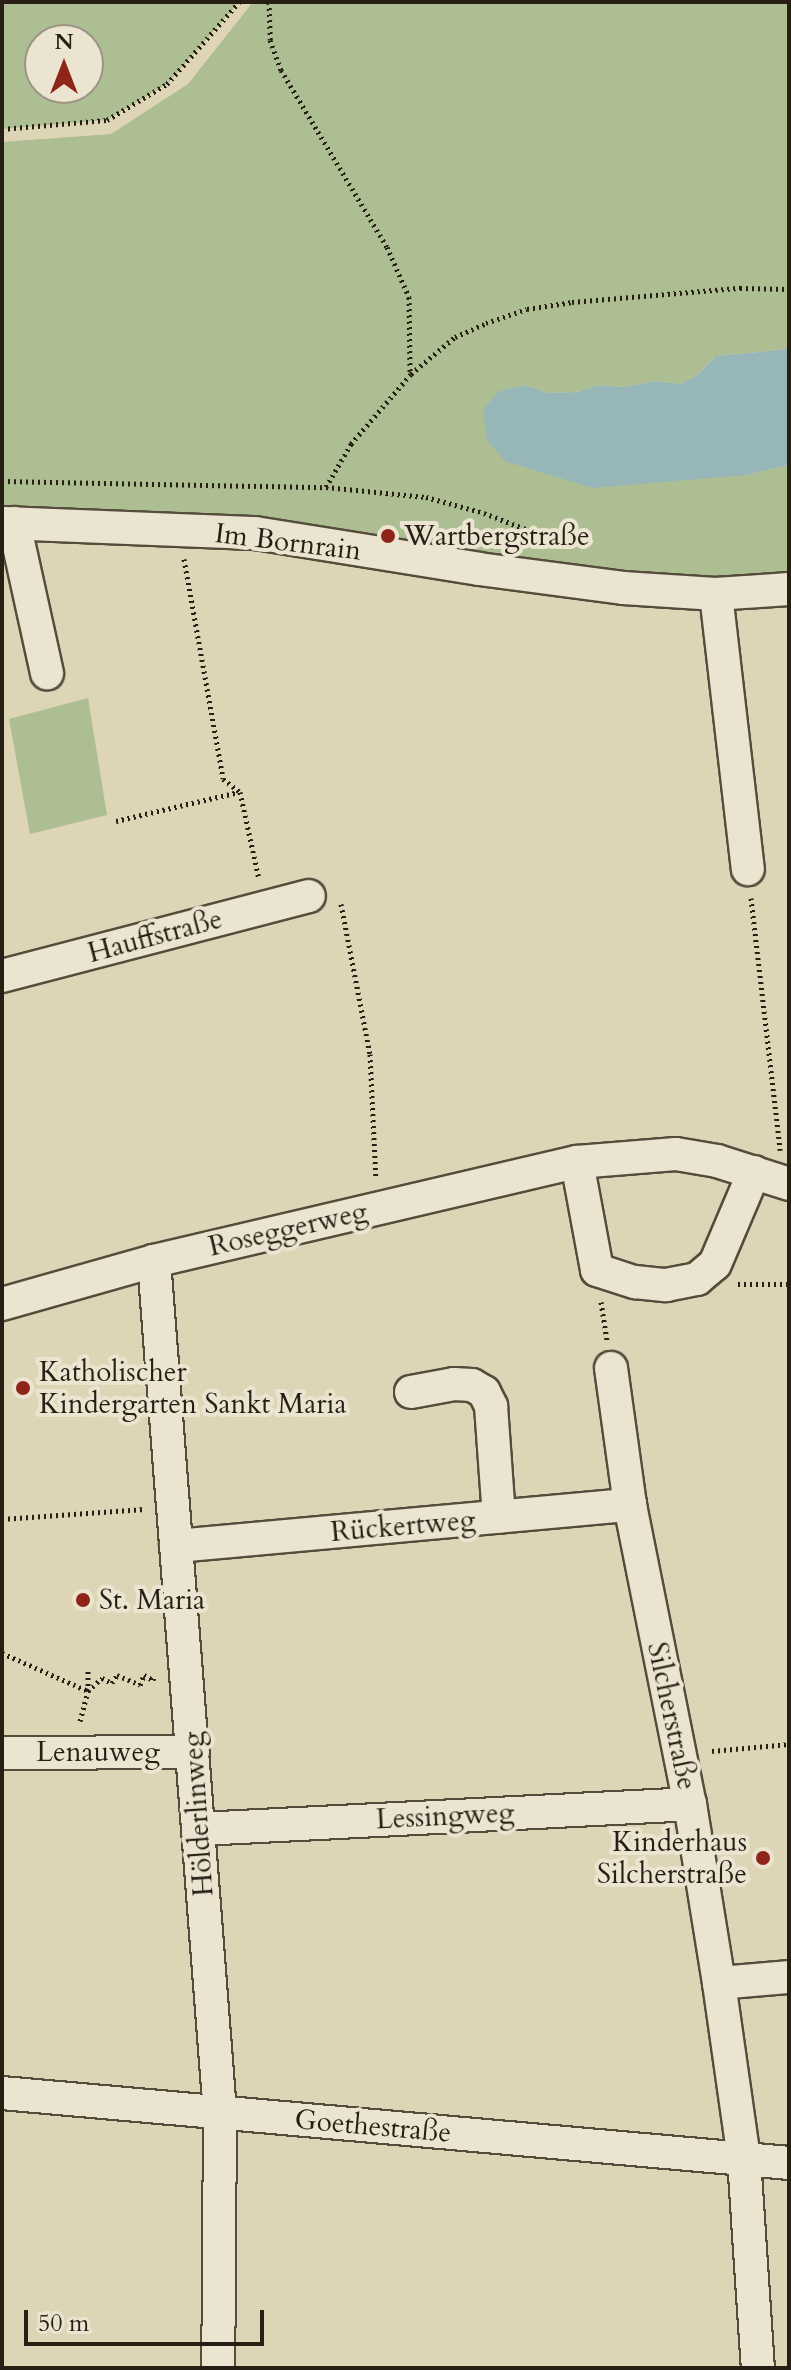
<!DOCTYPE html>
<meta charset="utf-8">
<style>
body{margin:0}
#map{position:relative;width:791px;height:2370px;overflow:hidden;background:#ded5b6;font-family:Cardo,serif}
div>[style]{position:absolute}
.green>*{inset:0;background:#acbe92}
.water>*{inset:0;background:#97b6b8}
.path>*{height:5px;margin-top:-2.5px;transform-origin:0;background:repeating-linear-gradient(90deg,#271e14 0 2px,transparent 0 6px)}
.roads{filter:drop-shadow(2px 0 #554c3c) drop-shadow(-2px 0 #554c3c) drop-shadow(0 2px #554c3c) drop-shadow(0 -2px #554c3c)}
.minor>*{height:32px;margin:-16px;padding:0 16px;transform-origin:16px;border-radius:16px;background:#eae4d0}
.dots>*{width:22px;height:22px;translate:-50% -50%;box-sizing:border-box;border:4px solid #eae4d0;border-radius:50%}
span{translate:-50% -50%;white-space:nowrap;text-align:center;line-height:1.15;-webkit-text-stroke:8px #eae4d0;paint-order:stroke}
.poi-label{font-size:28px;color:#271e14}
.left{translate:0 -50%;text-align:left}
.right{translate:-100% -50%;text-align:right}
.street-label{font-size:28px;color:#271e14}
.frame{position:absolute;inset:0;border:4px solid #271e14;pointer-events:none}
.north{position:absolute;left:24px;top:24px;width:80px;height:80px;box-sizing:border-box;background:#eae4d0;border:2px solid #9c9585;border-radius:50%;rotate:0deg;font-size:22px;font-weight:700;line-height:32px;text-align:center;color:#271e14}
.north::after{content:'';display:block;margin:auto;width:28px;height:36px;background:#8f2418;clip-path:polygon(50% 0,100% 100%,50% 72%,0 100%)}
.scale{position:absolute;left:24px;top:2310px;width:240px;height:36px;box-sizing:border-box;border:4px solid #271e14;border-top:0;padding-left:10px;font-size:24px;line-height:28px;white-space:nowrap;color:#271e14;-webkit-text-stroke:6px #eae4d0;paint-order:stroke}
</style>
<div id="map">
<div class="green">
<div style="clip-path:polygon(evenodd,2px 2px,239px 2px,167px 84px,107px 120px,2px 129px,2px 2px,40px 40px,88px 40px,88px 88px,40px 88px,40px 40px)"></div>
<div style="clip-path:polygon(253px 2px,789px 2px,789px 349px,716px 356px,697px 375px,681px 384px,655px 381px,624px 387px,599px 385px,576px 392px,548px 393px,524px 385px,499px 391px,746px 475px,789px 465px,789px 589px,479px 569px,2px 523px,2px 142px,111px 134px,188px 84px)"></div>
<div style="clip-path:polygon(88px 698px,107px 815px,30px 834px,9px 719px)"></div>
</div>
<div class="water">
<div style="clip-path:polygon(789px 349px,789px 465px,746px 475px,592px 488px,505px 461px,487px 440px,483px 410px,499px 391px,524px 385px,548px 393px,576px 392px,599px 385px,624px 387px,655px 381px,681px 384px,697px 375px,716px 356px)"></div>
</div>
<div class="path">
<div style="left:269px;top:2px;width:38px;rotate:88deg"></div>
<div style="left:270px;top:40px;width:32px;rotate:70deg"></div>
<div style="left:281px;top:70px;width:206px;rotate:59.1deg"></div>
<div style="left:387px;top:247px;width:55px;rotate:66.3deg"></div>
<div style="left:409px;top:297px;width:76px;rotate:89.2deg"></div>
<div style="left:2px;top:129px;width:105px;rotate:-4.9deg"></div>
<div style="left:107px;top:120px;width:70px;rotate:-31deg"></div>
<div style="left:167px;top:84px;width:109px;rotate:-48.7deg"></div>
<div style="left:2px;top:481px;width:324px;rotate:1.1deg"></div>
<div style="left:326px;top:487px;width:100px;rotate:5.7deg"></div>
<div style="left:426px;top:497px;width:60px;rotate:15.4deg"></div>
<div style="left:484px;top:513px;width:94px;rotate:21.1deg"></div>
<div style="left:326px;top:487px;width:50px;rotate:-59.8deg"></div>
<div style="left:351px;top:444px;width:92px;rotate:-49.4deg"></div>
<div style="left:411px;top:374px;width:57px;rotate:-40.1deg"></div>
<div style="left:455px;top:337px;width:34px;rotate:-24deg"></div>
<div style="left:486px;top:323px;width:43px;rotate:-18.9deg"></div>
<div style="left:527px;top:309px;width:46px;rotate:-8.8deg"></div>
<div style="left:572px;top:302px;width:169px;rotate:-4.8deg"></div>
<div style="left:740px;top:288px;width:49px;rotate:1.2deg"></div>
<div style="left:184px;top:559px;width:223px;rotate:79.9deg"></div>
<div style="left:223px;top:779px;width:21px;rotate:37deg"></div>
<div style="left:240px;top:792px;width:89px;rotate:77.7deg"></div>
<div style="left:116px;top:821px;width:126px;rotate:-13.3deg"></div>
<div style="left:751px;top:898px;width:254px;rotate:83.4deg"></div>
<div style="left:341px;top:904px;width:153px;rotate:79.1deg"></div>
<div style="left:370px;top:1054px;width:125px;rotate:87.3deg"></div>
<div style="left:738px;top:1284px;width:51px"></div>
<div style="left:601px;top:1302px;width:38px;rotate:81deg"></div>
<div style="left:2px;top:1519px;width:143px;rotate:-4deg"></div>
<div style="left:2px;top:1653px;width:94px;rotate:23.8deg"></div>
<div style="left:88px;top:1691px;width:19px;rotate:-43deg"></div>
<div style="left:102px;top:1678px;width:11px;rotate:27deg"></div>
<div style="left:112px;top:1683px;width:9px;rotate:-58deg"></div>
<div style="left:117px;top:1675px;width:25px;rotate:23deg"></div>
<div style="left:140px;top:1685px;width:11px;rotate:-68deg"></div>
<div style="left:144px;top:1675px;width:10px;rotate:29deg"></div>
<div style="left:153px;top:1680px;width:3px;rotate:-72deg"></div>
<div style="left:80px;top:1721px;width:31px;rotate:-75deg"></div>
<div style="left:88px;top:1691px;width:23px;rotate:-90deg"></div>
<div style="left:712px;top:1751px;width:77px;rotate:-5.2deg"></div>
</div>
<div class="roads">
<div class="minor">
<div style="left:2px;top:523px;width:253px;rotate:2.3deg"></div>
<div style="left:255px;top:533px;width:227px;rotate:9.1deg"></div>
<div style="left:479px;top:569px;width:145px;rotate:7.5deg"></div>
<div style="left:623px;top:588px;width:93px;rotate:3.7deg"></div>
<div style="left:716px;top:594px;width:73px;rotate:-3.9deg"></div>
<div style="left:14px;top:523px;width:154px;rotate:77.6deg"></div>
<div style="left:716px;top:594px;width:277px;rotate:83.4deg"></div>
<div style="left:2px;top:976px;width:317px;rotate:-14.6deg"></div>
<div style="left:577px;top:1162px;width:110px;rotate:79.5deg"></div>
<div style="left:597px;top:1270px;width:40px;rotate:18deg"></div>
<div style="left:635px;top:1282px;width:31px;rotate:6deg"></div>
<div style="left:666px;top:1285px;width:32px;rotate:-11deg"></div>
<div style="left:697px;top:1279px;width:23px;rotate:-40deg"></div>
<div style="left:715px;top:1264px;width:100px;rotate:-67deg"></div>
<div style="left:154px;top:1261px;width:855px;rotate:85.57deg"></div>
<div style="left:220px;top:2113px;width:255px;rotate:90.4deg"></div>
<div style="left:2px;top:1304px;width:158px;rotate:-15.8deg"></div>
<div style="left:154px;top:1261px;width:434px;rotate:-13.2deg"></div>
<div style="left:577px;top:1162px;width:99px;rotate:-4.6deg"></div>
<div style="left:676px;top:1154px;width:42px;rotate:9.7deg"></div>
<div style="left:717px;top:1161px;width:76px;rotate:17.7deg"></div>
<div style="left:611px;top:1368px;width:138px;rotate:82.1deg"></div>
<div style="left:630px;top:1505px;width:305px;rotate:78.7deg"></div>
<div style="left:690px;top:1804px;width:181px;rotate:80.8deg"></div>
<div style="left:719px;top:1983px;width:178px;rotate:81.9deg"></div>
<div style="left:744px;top:2159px;width:209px;rotate:86.2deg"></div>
<div style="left:411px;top:1392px;width:44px;rotate:-10.5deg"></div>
<div style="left:454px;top:1384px;width:18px;rotate:3deg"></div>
<div style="left:472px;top:1385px;width:14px;rotate:30deg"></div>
<div style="left:484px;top:1392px;width:16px;rotate:63deg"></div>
<div style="left:491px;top:1406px;width:111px;rotate:85.9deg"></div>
<div style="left:176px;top:1546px;width:456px;rotate:-5.2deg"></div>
<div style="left:2px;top:1753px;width:191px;rotate:-0.3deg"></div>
<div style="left:200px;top:1829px;width:491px;rotate:-2.9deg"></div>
<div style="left:719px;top:1983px;width:70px;rotate:-4.9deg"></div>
<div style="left:2px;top:2093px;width:790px;rotate:5.08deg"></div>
</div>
</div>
<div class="dots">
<div style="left:388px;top:536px;background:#8f2418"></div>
<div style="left:23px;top:1388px;background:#8f2418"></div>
<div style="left:83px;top:1600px;background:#8f2418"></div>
<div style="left:763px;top:1858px;background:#8f2418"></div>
</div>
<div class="poi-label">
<span class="left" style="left:404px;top:536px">Wartbergstraße</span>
<span class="left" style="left:39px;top:1388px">Katholischer<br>Kindergarten Sankt Maria</span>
<span class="left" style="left:99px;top:1600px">St. Maria</span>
<span class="right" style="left:747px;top:1858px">Kinderhaus<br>Silcherstraße</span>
</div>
<div class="street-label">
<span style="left:288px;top:542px;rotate:7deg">Im Bornrain</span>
<span style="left:155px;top:936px;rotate:-15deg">Hauffstraße</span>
<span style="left:288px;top:1229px;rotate:-13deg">Roseggerweg</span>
<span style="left:403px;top:1526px;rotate:-5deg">Rückertweg</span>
<span style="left:672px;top:1716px;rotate:78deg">Silcherstraße</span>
<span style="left:98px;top:1752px">Lenauweg</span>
<span style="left:198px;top:1814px;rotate:-94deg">Hölderlinweg</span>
<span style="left:445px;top:1816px;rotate:-3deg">Lessingweg</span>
<span style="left:373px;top:2126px;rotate:5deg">Goethestraße</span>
</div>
<div class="frame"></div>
<div class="north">N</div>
<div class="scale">50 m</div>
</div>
